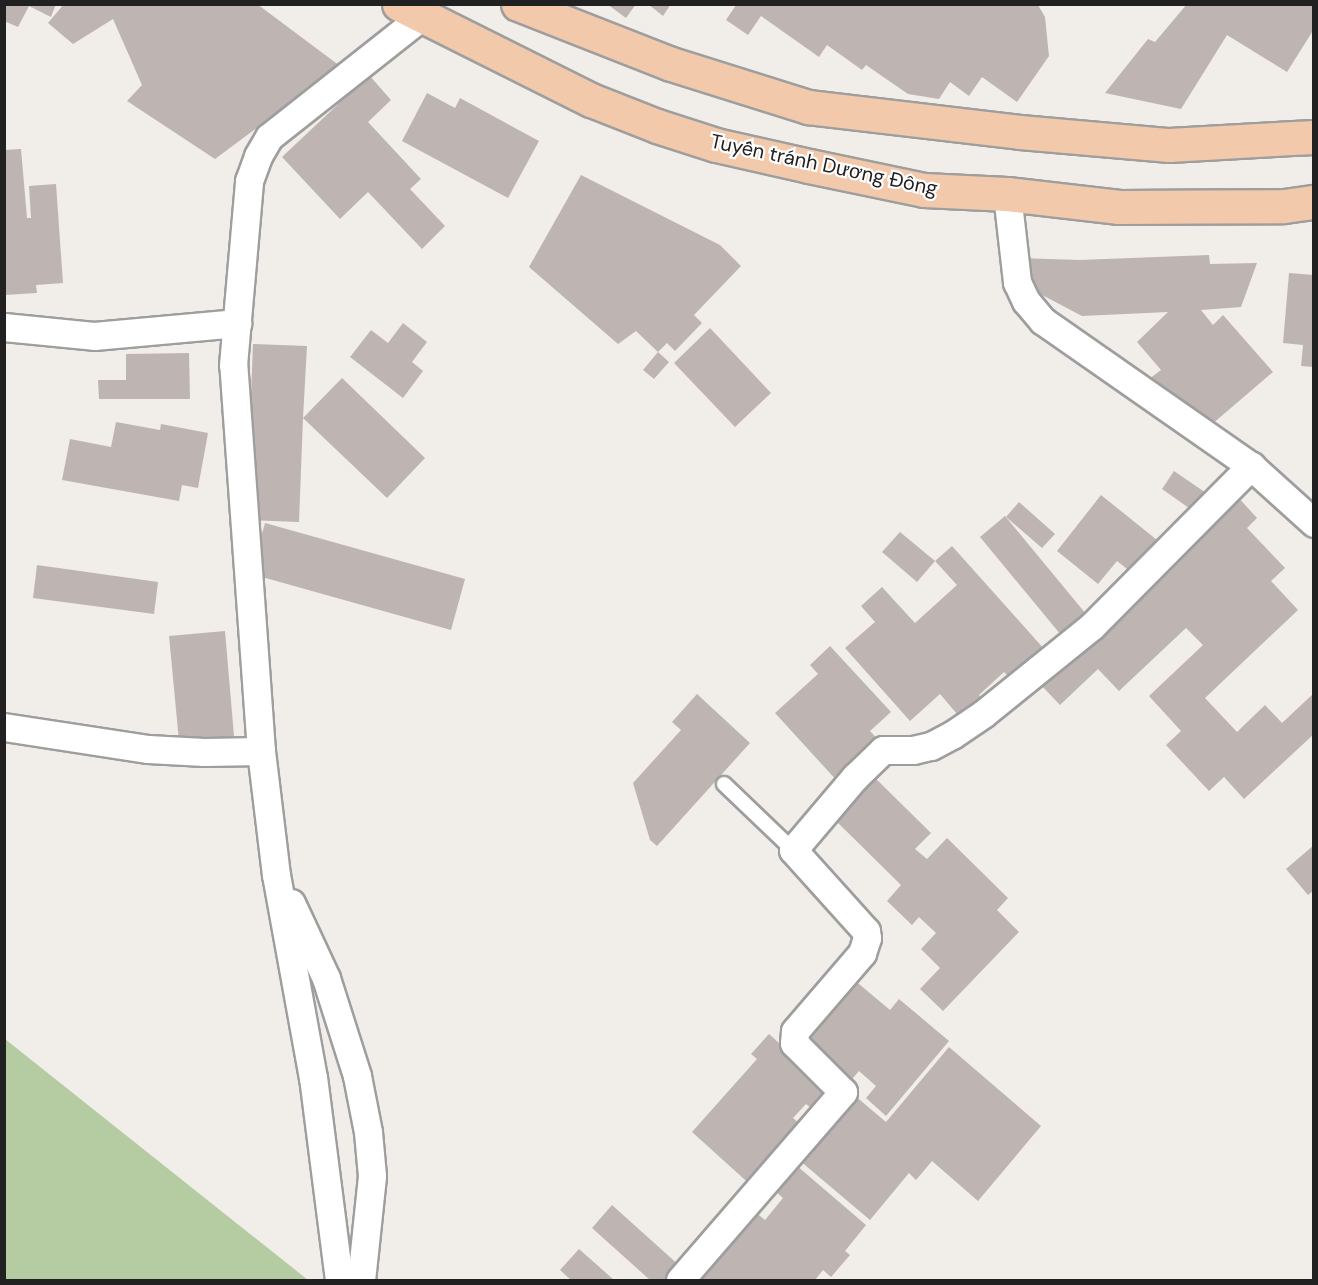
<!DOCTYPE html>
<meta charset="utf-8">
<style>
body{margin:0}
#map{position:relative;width:1318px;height:1285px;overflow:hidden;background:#f1ede9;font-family:"DM Sans",sans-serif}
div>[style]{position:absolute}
.forest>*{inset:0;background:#b5cca2}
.building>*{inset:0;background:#beb5b2}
.roads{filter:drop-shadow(2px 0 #9e9e9e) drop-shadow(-2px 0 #9e9e9e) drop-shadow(0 2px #9e9e9e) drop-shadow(0 -2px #9e9e9e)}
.lane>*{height:14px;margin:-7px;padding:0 7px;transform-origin:7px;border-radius:7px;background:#fff}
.street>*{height:27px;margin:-13.5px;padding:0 13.5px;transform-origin:13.5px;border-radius:13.5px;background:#fff}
.primary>*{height:33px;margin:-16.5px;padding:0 16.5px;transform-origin:16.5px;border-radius:16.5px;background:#f3c9ab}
span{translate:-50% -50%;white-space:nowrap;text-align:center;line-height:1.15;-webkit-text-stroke:4.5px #fff;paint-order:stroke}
.street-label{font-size:20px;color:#212121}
.frame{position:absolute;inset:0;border:6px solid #212121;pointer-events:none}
</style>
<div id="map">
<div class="forest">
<div style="clip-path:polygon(4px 1039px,5px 1039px,308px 1280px,5px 1280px)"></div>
</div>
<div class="building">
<div style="clip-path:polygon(4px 4px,56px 4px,51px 17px,29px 6px,18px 27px,4px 21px)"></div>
<div style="clip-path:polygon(64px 4px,257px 4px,340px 66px,215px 159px,127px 101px,142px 85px,113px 19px,73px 44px,48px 23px)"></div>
<div style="clip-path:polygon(607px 4px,636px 4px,626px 18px)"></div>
<div style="clip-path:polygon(648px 4px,671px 4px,663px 16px)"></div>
<div style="clip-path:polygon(1187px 4px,1314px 4px,1314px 29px,1287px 72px,1227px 35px,1181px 109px,1105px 93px,1148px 39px,1155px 42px)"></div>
<div style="clip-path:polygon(736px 5px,1038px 5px,1045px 17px,1049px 56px,1017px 102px,982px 77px,969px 96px,950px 82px,939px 99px,908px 94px,866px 65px,862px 70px,827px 45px,819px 57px,761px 16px,748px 35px,726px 20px)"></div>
<div style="clip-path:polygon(369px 75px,391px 100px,368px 122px,421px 179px,410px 189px,445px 226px,422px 249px,368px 192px,340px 219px,282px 157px)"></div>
<div style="clip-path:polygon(427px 93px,455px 108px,460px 98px,539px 141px,508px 198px,402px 141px)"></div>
<div style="clip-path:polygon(21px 149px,27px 218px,31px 218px,29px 186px,56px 184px,63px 283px,36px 285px,37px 293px,4px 295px,4px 150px)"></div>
<div style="clip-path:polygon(581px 175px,720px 245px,741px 266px,694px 315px,702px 323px,675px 351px,667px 343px,658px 352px,669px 362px,654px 379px,643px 370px,658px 352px,636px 331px,618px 344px,529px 267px)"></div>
<div style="clip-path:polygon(1209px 255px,1210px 264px,1257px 263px,1241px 307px,1201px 310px,1213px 325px,1223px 315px,1273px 372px,1204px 431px,1141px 385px,1161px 370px,1137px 342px,1168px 312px,1082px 316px,1025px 286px,1019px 258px,1079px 260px)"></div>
<div style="clip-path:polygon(1289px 273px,1314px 275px,1314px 367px,1301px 366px,1303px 345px,1283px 343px)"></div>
<div style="clip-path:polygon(403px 323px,427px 342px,412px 362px,423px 371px,403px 398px,350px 357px,371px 330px,388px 343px)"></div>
<div style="clip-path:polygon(710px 328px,771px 393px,735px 427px,674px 363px)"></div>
<div style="clip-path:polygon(253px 344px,307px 346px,303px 418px,342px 378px,425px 458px,387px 498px,303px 418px,299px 522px,246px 520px)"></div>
<div style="clip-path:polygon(189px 353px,190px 399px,99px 399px,98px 380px,126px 380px,126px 354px)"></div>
<div style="clip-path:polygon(116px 422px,160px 430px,161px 424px,208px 433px,198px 488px,182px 485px,179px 501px,62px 480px,70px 439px,111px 447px)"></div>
<div style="clip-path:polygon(1174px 471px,1209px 495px,1196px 513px,1162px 489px)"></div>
<div style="clip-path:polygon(1101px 495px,1162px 544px,1136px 576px,1117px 561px,1098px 584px,1057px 551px)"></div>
<div style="clip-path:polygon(1236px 495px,1257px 518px,1247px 528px,1285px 568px,1271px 581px,1298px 610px,1205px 698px,1237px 732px,1265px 705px,1282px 723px,1314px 693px,1314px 734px,1244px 799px,1224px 777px,1209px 791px,1166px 745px,1181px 731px,1149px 696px,1203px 645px,1186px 628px,1119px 691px,1098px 669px,1060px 705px,1041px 685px)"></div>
<div style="clip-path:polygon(1019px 502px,1055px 534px,1042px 548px,1006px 517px)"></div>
<div style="clip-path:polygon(1005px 516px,1091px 620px,1066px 641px,980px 537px)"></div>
<div style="clip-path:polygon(265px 523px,465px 579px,451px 630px,251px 574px)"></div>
<div style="clip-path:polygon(900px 532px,935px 561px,917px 582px,882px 552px)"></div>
<div style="clip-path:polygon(952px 546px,1045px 650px,1012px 680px,1004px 672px,979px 695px,985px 701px,963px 721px,940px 694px,910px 721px,845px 648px,875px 622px,861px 606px,882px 587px,915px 623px,957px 585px,935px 561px)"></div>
<div style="clip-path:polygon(37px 565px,158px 582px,154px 614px,33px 598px)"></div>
<div style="clip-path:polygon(225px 631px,234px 736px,179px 741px,169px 636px)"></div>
<div style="clip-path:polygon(830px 646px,891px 712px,870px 731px,882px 744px,839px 783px,775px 713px,818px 674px,810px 665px)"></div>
<div style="clip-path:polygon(697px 694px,750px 743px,657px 846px,650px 840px,633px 783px,681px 730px,672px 722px)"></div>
<div style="clip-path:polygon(872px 775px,931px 833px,915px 849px,927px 859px,947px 838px,1008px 898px,997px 910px,1019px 932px,943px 1011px,920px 989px,940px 968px,921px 949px,936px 933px,919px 917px,912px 925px,887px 901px,901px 885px,832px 817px)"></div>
<div style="clip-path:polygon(1314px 845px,1314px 890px,1308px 895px,1286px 869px)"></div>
<div style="clip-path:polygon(853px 979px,890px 1010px,899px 999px,949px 1041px,886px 1116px,866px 1098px,876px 1086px,859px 1071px,847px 1085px,798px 1043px)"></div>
<div style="clip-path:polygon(769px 1034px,835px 1093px,817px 1113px,806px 1104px,793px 1118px,806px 1129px,754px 1188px,692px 1132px,757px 1059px,751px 1054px)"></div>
<div style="clip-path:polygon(949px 1047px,1041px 1126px,978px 1201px,932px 1161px,916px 1180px,909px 1173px,870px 1220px,799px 1160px,854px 1095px,886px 1122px)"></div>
<div style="clip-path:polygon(796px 1165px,866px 1225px,845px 1251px,850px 1255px,831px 1277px,823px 1270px,815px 1280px,686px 1280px,748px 1206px,765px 1220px,783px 1198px,775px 1191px)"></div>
<div style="clip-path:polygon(612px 1205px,681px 1267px,669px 1280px,650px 1280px,592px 1228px)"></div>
<div style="clip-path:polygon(579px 1249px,614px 1280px,571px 1280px,560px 1270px)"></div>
</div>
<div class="roads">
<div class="lane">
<div style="left:724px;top:784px;width:95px;rotate:43.7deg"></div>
</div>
<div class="street">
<div style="left:1007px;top:194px;width:89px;rotate:83.5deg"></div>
<div style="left:1017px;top:282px;width:21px;rotate:65deg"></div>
<div style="left:1026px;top:301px;width:26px;rotate:50deg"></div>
<div style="left:1043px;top:321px;width:254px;rotate:34.9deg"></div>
<div style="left:1251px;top:466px;width:85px;rotate:42.1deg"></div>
<div style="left:4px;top:327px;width:90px;rotate:5.7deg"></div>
<div style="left:94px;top:336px;width:144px;rotate:-5.2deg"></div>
<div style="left:4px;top:727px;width:146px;rotate:8.7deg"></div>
<div style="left:148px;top:749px;width:56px;rotate:3.1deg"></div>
<div style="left:204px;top:752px;width:57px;rotate:-1deg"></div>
<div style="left:291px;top:903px;width:83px;rotate:65deg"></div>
<div style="left:326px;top:978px;width:103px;rotate:72.4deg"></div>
<div style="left:357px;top:1076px;width:57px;rotate:78.9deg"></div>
<div style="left:368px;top:1132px;width:44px;rotate:84.8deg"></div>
<div style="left:372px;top:1176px;width:105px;rotate:96deg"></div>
<div style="left:339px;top:1280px;width:204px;rotate:-97.3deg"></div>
<div style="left:313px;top:1078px;width:206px;rotate:-100.3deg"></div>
<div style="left:276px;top:875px;width:125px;rotate:-96.9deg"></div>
<div style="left:261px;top:751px;width:387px;rotate:-94.1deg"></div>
<div style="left:233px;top:365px;width:185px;rotate:-85deg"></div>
<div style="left:249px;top:181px;width:27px;rotate:-70deg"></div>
<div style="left:258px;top:156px;width:22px;rotate:-60deg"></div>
<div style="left:269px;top:137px;width:194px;rotate:-38.3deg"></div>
<div style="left:680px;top:1280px;width:249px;rotate:-49.1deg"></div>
<div style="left:843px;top:1092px;width:69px;rotate:-135deg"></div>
<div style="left:794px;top:1043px;width:12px;rotate:-85deg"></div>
<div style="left:795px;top:1031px;width:103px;rotate:-49.3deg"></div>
<div style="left:862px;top:953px;width:16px;rotate:-72deg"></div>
<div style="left:867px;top:938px;width:7px;rotate:-98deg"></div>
<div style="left:866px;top:931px;width:109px;rotate:-132deg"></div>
<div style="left:793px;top:850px;width:96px;rotate:-49.7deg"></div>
<div style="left:855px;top:777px;width:39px;rotate:-44deg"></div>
<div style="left:883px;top:750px;width:30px"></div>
<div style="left:913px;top:750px;width:18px;rotate:-13deg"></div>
<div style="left:931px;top:746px;width:24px;rotate:-28deg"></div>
<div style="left:952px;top:735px;width:37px;rotate:-34deg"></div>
<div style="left:983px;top:714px;width:140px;rotate:-38.9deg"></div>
<div style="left:1092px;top:626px;width:226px;rotate:-45.2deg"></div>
</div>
<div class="primary">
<div style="left:399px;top:4px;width:215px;rotate:26.6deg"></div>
<div style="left:591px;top:100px;width:71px;rotate:21.5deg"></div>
<div style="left:657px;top:126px;width:62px;rotate:17.9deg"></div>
<div style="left:716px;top:145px;width:95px;rotate:12.7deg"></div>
<div style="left:809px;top:166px;width:117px;rotate:11.8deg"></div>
<div style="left:924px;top:190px;width:83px;rotate:2.8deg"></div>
<div style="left:1007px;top:194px;width:113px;rotate:6.6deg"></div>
<div style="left:1119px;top:207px;width:165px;rotate:-0.3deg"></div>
<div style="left:1284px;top:206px;width:30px;rotate:-8deg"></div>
<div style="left:518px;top:4px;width:164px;rotate:21.4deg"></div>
<div style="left:671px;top:64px;width:144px;rotate:17.4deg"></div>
<div style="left:808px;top:107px;width:213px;rotate:6.7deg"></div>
<div style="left:1020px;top:132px;width:150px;rotate:5deg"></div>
<div style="left:1169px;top:145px;width:145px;rotate:-3.2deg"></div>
</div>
</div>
<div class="street-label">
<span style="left:824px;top:165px;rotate:12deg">Tuyến tránh Dương Đông</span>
</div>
<div class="frame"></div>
</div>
